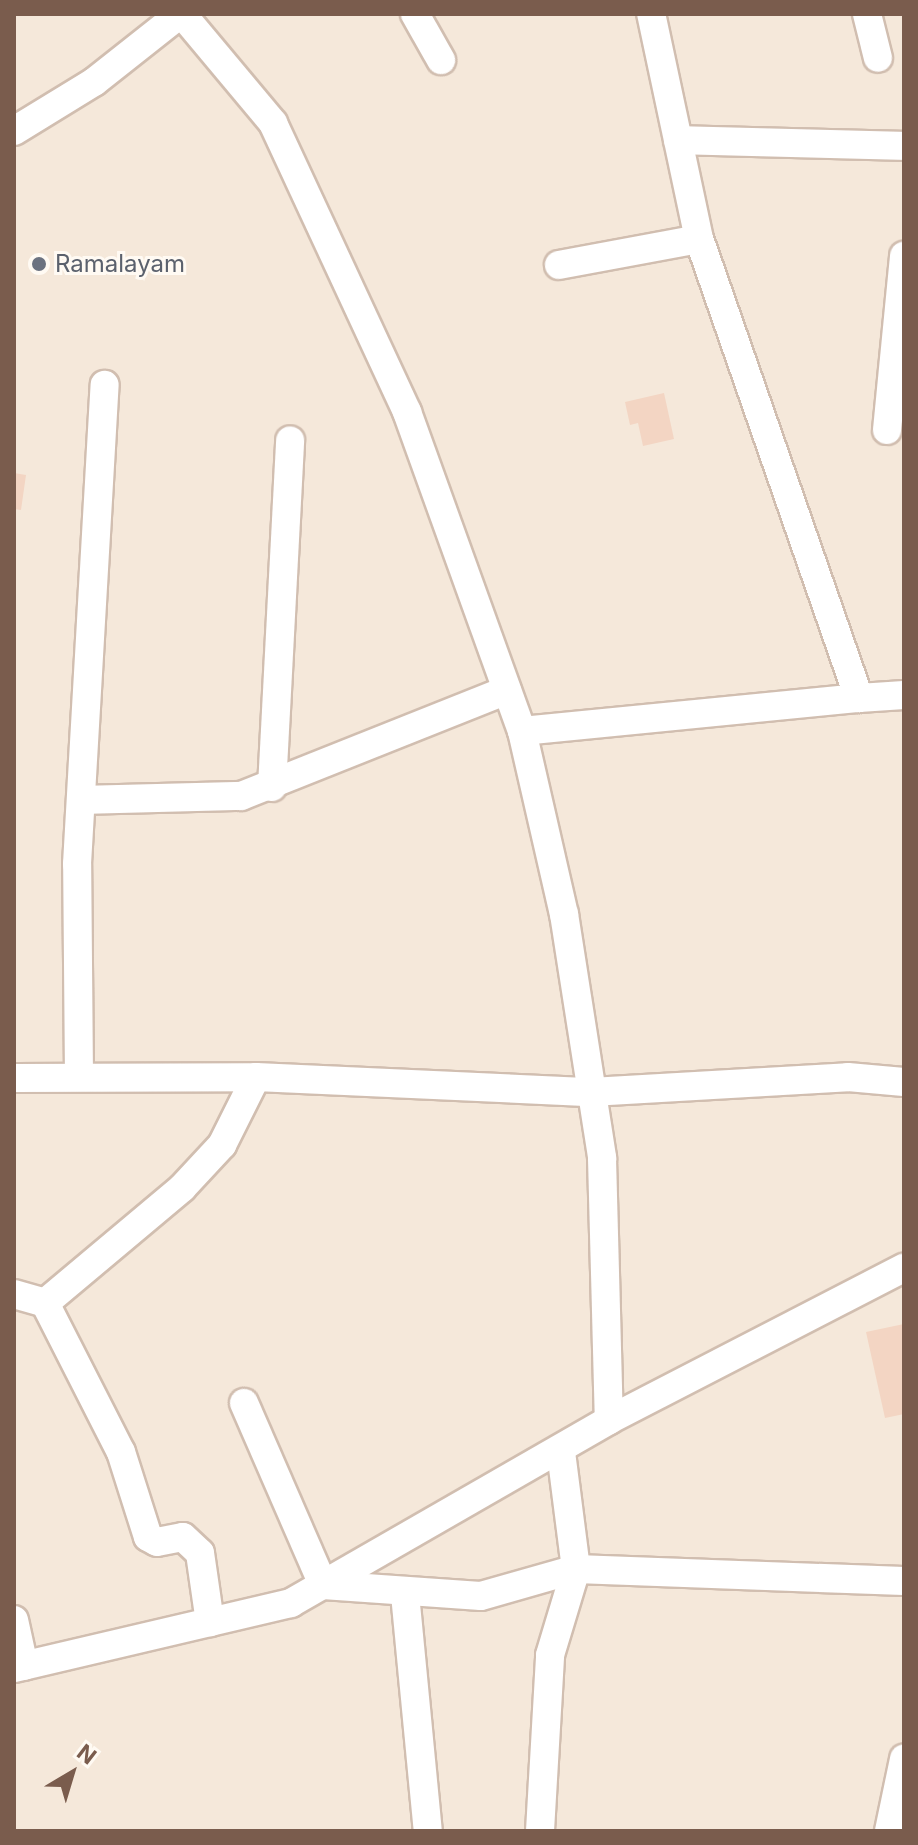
<!DOCTYPE html>
<style>
body{margin:0}
#map{position:relative;width:918px;height:1845px;overflow:hidden;background:#fdf6ec;font-family:Inter,sans-serif}
div>[style]{position:absolute}
.residential>*{inset:0;background:#f5e8da}
.building>*{inset:0;background:#f3d5c3}
.roads{filter:drop-shadow(2px 0 #d1beb0) drop-shadow(-2px 0 #d1beb0) drop-shadow(0 2px #d1beb0) drop-shadow(0 -2px #d1beb0)}
.minor>*{height:28px;margin:-14px;padding:0 14px;transform-origin:14px;border-radius:14px;background:#fff}
.dots>*{width:22px;height:22px;translate:-50% -50%;box-sizing:border-box;border:4px solid #fffaf3;border-radius:50%}
span{translate:-50% -50%;white-space:nowrap;text-align:center;line-height:1.15;-webkit-text-stroke:6px #fffaf3;paint-order:stroke}
.worship-label{font-size:24px;color:#5b616d}
.left{translate:0 -50%;text-align:left}
.frame{position:absolute;inset:0;border:16px solid #7a5c4d;pointer-events:none}
.north{position:absolute;left:32px;top:1733px;width:80px;height:80px;-webkit-text-stroke:6px #fffaf3;paint-order:stroke;rotate:38deg;font-size:22px;font-weight:700;line-height:32px;text-align:center;color:#7a5c4d}
.north::after{content:'';display:block;margin:auto;width:28px;height:36px;background:#7a5c4d;clip-path:polygon(50% 0,100% 100%,50% 72%,0 100%)}
</style>
<div id="map">
<div class="residential">
<div style="clip-path:polygon(14px 14px,904px 14px,904px 1831px,14px 1831px)"></div>
</div>
<div class="building">
<div style="clip-path:polygon(664px 393px,674px 439px,643px 446px,638px 423px,630px 425px,625px 402px)"></div>
<div style="clip-path:polygon(14px 473px,26px 475px,21px 510px,14px 509px)"></div>
<div style="clip-path:polygon(904px 1324px,904px 1414px,885px 1418px,866px 1332px)"></div>
</div>
<div class="roads">
<div class="minor">
<div style="left:182px;top:14px;width:142px;rotate:50.1deg"></div>
<div style="left:273px;top:123px;width:319px;rotate:65.1deg"></div>
<div style="left:407px;top:412px;width:339px;rotate:70.2deg"></div>
<div style="left:522px;top:731px;width:188px;rotate:77.1deg"></div>
<div style="left:564px;top:914px;width:247px;rotate:81.1deg"></div>
<div style="left:602px;top:1158px;width:262px;rotate:88.5deg"></div>
<div style="left:415px;top:14px;width:53px;rotate:60.5deg"></div>
<div style="left:867px;top:14px;width:45px;rotate:76deg"></div>
<div style="left:14px;top:131px;width:94px;rotate:-31.5deg"></div>
<div style="left:94px;top:82px;width:110px;rotate:-38.3deg"></div>
<div style="left:678px;top:140px;width:226px;rotate:1.5deg"></div>
<div style="left:559px;top:265px;width:142px;rotate:-10.5deg"></div>
<div style="left:887px;top:430px;width:175px;rotate:-84.4deg"></div>
<div style="left:859px;top:698px;width:45px;rotate:-3.8deg"></div>
<div style="left:522px;top:731px;width:339px;rotate:-5.6deg"></div>
<div style="left:859px;top:698px;width:486px;rotate:-109.2deg"></div>
<div style="left:699px;top:239px;width:230px;rotate:-102deg"></div>
<div style="left:272px;top:787px;width:347px;rotate:-87deg"></div>
<div style="left:84px;top:800px;width:157px;rotate:-1.5deg"></div>
<div style="left:241px;top:796px;width:286px;rotate:-21.7deg"></div>
<div style="left:79px;top:1077px;width:213px;rotate:-90.5deg"></div>
<div style="left:77px;top:864px;width:480px;rotate:-86.7deg"></div>
<div style="left:14px;top:1078px;width:242px;rotate:-0.2deg"></div>
<div style="left:256px;top:1077px;width:335px;rotate:2.6deg"></div>
<div style="left:591px;top:1092px;width:257px;rotate:-3.3deg"></div>
<div style="left:848px;top:1077px;width:56px;rotate:5.1deg"></div>
<div style="left:14px;top:1294px;width:32px;rotate:16deg"></div>
<div style="left:45px;top:1303px;width:167px;rotate:63deg"></div>
<div style="left:121px;top:1452px;width:89px;rotate:72.4deg"></div>
<div style="left:148px;top:1537px;width:10px;rotate:29deg"></div>
<div style="left:157px;top:1542px;width:26px;rotate:-11deg"></div>
<div style="left:183px;top:1537px;width:23px;rotate:43deg"></div>
<div style="left:200px;top:1553px;width:70px;rotate:81.8deg"></div>
<div style="left:45px;top:1303px;width:179px;rotate:-40deg"></div>
<div style="left:182px;top:1188px;width:59px;rotate:-47.1deg"></div>
<div style="left:222px;top:1145px;width:76px;rotate:-63.4deg"></div>
<div style="left:244px;top:1403px;width:198px;rotate:66.5deg"></div>
<div style="left:323px;top:1585px;width:158px;rotate:4deg"></div>
<div style="left:481px;top:1596px;width:99px;rotate:-15.9deg"></div>
<div style="left:576px;top:1569px;width:328px;rotate:2.1deg"></div>
<div style="left:405px;top:1594px;width:238px;rotate:84.5deg"></div>
<div style="left:14px;top:1620px;width:47px;rotate:77.7deg"></div>
<div style="left:14px;top:1668px;width:285px;rotate:-13.2deg"></div>
<div style="left:291px;top:1603px;width:367px;rotate:-29.9deg"></div>
<div style="left:609px;top:1420px;width:332px;rotate:-27.3deg"></div>
<div style="left:540px;top:1831px;width:176px;rotate:-86.7deg"></div>
<div style="left:550px;top:1655px;width:90px;rotate:-73.2deg"></div>
<div style="left:576px;top:1569px;width:118px;rotate:-97.3deg"></div>
<div style="left:889px;top:1831px;width:74px;rotate:-78.2deg"></div>
</div>
</div>
<div class="dots">
<div style="left:39px;top:264px;background:#6b7280"></div>
</div>
<div class="worship-label">
<span class="left" style="left:55px;top:264px">Ramalayam</span>
</div>
<div class="frame"></div>
<div class="north">N</div>
</div>
